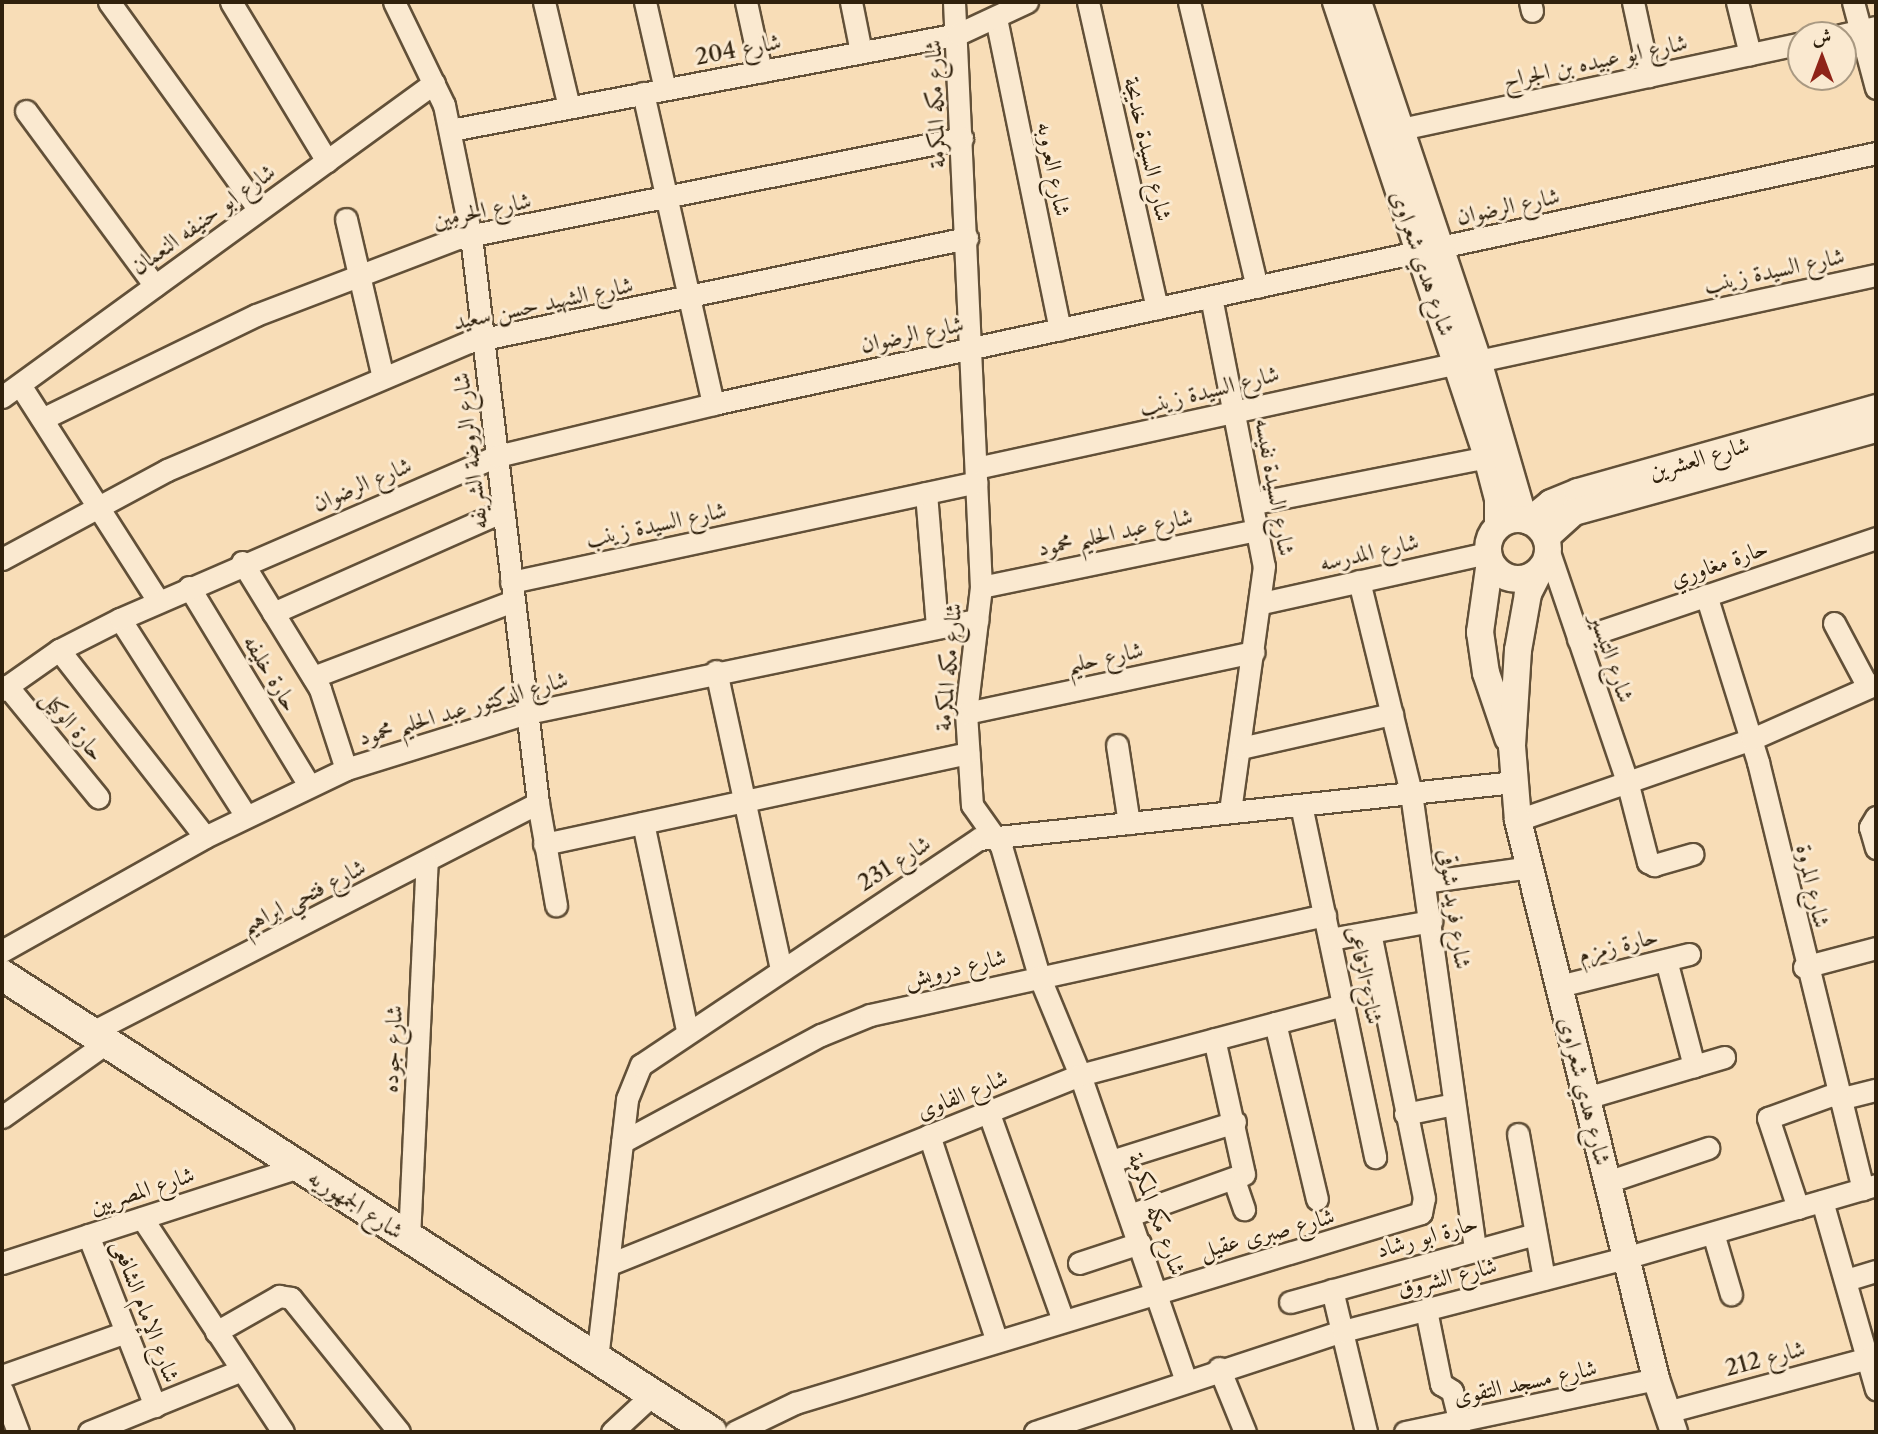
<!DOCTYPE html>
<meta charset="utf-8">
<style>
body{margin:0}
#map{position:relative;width:1878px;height:1434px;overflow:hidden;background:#f8ddb7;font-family:"Libre Caslon Text",Amiri,serif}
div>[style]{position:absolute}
.roads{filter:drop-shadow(2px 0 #625038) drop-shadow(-2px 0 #625038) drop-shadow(0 2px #625038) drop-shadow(0 -2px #625038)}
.minor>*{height:21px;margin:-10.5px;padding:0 10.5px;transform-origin:10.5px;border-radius:10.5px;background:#fae9d0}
.tertiary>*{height:26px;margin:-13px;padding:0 13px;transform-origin:13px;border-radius:13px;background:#fae9d0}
.tertiary>.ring{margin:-13px;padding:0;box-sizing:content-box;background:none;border:26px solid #fae9d0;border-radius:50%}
.secondary>*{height:30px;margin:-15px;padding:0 15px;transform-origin:15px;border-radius:15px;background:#fae9d0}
span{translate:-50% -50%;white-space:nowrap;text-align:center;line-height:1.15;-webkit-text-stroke:6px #fae9d0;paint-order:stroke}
.street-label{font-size:23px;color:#30210d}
.frame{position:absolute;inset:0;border:4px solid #30210d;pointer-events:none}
.north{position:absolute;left:1787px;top:21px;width:70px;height:70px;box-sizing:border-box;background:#fae9d0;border:2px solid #a99982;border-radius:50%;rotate:0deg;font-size:19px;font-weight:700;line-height:28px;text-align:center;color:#30210d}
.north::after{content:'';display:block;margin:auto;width:24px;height:32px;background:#8f2418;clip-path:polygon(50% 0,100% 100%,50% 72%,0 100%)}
</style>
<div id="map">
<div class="roads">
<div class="minor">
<div style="left:109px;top:2px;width:256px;rotate:54.2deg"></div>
<div style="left:231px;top:2px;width:186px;rotate:58.9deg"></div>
<div style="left:394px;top:2px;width:114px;rotate:64.1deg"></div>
<div style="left:444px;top:105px;width:134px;rotate:78.4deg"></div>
<div style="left:471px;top:236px;width:571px;rotate:83.26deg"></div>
<div style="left:538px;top:803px;width:104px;rotate:80deg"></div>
<div style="left:544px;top:2px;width:108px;rotate:76.6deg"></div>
<div style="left:645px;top:2px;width:89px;rotate:77.1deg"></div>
<div style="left:746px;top:2px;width:71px;rotate:77.7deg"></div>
<div style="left:851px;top:2px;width:51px;rotate:78.7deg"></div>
<div style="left:954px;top:2px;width:586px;rotate:87.36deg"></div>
<div style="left:981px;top:587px;width:127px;rotate:96.8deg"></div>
<div style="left:966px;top:713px;width:92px;rotate:86.3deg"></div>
<div style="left:972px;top:805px;width:50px;rotate:54.7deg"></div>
<div style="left:1001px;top:846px;width:135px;rotate:73.7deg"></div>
<div style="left:1039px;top:976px;width:107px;rotate:67.5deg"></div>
<div style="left:1080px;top:1075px;width:322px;rotate:70.9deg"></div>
<div style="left:1088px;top:2px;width:314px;rotate:77.3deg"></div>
<div style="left:1189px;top:2px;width:293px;rotate:76.6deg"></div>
<div style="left:1530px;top:2px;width:9px;rotate:77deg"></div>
<div style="left:1633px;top:2px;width:76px;rotate:77.8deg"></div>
<div style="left:1737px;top:2px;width:54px;rotate:76deg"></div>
<div style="left:1853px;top:2px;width:89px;rotate:75deg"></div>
<div style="left:996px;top:18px;width:318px;rotate:78.4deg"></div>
<div style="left:1841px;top:35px;width:36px;rotate:-13deg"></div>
<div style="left:643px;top:93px;width:319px;rotate:77.3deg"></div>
<div style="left:26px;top:111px;width:217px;rotate:53.6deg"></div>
<div style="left:1401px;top:129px;width:409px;rotate:-12.1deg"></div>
<div style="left:451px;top:130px;width:516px;rotate:-10.72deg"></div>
<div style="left:958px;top:34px;width:76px;rotate:-24.9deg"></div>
<div style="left:346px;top:219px;width:163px;rotate:76.9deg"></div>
<div style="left:1211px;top:297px;width:274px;rotate:78.9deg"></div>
<div style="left:1264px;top:566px;width:248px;rotate:97.9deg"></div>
<div style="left:1478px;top:361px;width:407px;rotate:-12.2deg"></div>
<div style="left:20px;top:385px;width:256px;rotate:57.4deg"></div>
<div style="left:2px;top:397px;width:534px;rotate:-36.01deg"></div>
<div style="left:42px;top:419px;width:238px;rotate:-25.9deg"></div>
<div style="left:256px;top:315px;width:216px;rotate:-20.9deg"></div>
<div style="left:458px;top:238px;width:514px;rotate:-11.22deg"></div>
<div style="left:976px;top:468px;width:491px;rotate:-12.3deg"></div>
<div style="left:926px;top:493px;width:134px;rotate:85.3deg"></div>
<div style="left:1255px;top:503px;width:237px;rotate:-11.2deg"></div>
<div style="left:1549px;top:552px;width:242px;rotate:71.2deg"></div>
<div style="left:1627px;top:781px;width:84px;rotate:75.5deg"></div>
<div style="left:1648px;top:862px;width:7px;rotate:27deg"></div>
<div style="left:1654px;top:865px;width:40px;rotate:-16deg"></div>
<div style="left:2px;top:559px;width:187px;rotate:-28.3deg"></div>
<div style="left:167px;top:470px;width:328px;rotate:-23deg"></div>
<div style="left:469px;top:342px;width:509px;rotate:-11.8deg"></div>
<div style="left:242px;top:562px;width:149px;rotate:58.4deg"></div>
<div style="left:320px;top:689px;width:84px;rotate:72deg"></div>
<div style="left:1359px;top:581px;width:218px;rotate:76.2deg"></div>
<div style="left:1411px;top:793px;width:461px;rotate:82deg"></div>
<div style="left:511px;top:582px;width:476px;rotate:-12.1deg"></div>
<div style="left:189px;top:587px;width:232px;rotate:58.8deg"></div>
<div style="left:981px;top:587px;width:285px;rotate:-11.7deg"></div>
<div style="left:1706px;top:595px;width:175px;rotate:72.7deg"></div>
<div style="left:1758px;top:762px;width:440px;rotate:76.2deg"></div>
<div style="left:1262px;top:603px;width:230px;rotate:-12.5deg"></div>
<div style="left:273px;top:613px;width:252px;rotate:-23.9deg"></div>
<div style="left:120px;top:619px;width:234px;rotate:57.4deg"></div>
<div style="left:1834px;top:623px;width:72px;rotate:62deg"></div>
<div style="left:1578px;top:639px;width:315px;rotate:-18.7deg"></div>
<div style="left:59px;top:650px;width:237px;rotate:52deg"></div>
<div style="left:716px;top:671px;width:304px;rotate:77.7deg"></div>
<div style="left:313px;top:677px;width:214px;rotate:-20.8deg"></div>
<div style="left:7px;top:686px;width:144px;rotate:50.7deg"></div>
<div style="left:2px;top:690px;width:70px;rotate:-35.1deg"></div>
<div style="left:59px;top:650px;width:68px;rotate:-26.9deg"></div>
<div style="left:120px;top:619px;width:411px;rotate:-23.4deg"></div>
<div style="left:497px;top:456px;width:222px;rotate:-13.5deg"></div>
<div style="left:713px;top:404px;width:1190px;rotate:-12.18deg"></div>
<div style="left:966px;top:713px;width:294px;rotate:-12deg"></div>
<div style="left:1117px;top:745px;width:79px;rotate:81.3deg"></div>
<div style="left:1241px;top:748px;width:155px;rotate:-12.7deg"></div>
<div style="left:1301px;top:805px;width:360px;rotate:78.1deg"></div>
<div style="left:1876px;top:817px;width:12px;rotate:121deg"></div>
<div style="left:1870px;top:827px;width:22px;rotate:74deg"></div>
<div style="left:1518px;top:820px;width:248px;rotate:-19.1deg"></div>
<div style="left:1752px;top:739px;width:136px;rotate:-23.9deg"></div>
<div style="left:643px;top:823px;width:212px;rotate:78deg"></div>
<div style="left:544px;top:844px;width:434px;rotate:-12.1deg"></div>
<div style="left:1425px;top:882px;width:106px;rotate:-8.1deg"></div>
<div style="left:1330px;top:939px;width:103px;rotate:-10.1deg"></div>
<div style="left:2px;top:951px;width:233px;rotate:-29.3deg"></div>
<div style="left:205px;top:837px;width:157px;rotate:-25.7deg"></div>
<div style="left:346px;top:769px;width:189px;rotate:-17.2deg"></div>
<div style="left:527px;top:713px;width:460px;rotate:-11.7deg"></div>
<div style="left:1666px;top:960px;width:110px;rotate:75.2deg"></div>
<div style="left:1804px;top:967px;width:74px;rotate:-14.8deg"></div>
<div style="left:1559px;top:986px;width:134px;rotate:-13.8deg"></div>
<div style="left:1275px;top:1023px;width:181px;rotate:76.6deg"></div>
<div style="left:90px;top:1033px;width:504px;rotate:-27.18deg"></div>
<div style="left:1586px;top:1098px;width:144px;rotate:-16.5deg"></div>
<div style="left:1839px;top:1099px;width:38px;rotate:-14deg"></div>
<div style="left:988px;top:1111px;width:220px;rotate:70.3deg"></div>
<div style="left:1405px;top:1114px;width:50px;rotate:-11.5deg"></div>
<div style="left:2px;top:1117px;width:128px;rotate:-35.4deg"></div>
<div style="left:1518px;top:1134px;width:147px;rotate:79.8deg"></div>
<div style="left:929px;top:1135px;width:215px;rotate:71.8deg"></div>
<div style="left:622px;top:1142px;width:226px;rotate:-28.3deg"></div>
<div style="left:821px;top:1035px;width:53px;rotate:-22.2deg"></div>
<div style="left:870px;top:1015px;width:466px;rotate:-12.4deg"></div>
<div style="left:1111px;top:1161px;width:130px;rotate:-17.5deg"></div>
<div style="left:1234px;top:1180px;width:31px;rotate:71deg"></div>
<div style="left:1607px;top:1182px;width:107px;rotate:-18.6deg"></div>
<div style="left:1822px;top:1201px;width:196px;rotate:74deg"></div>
<div style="left:1798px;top:1208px;width:95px;rotate:-108.4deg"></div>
<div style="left:1768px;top:1118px;width:73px;rotate:-19.9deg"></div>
<div style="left:1130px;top:1215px;width:121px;rotate:-19.8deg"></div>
<div style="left:1244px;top:1174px;width:138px;rotate:-102.5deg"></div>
<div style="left:142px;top:1218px;width:256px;rotate:56.6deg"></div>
<div style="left:1713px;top:1233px;width:64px;rotate:73.6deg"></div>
<div style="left:88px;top:1235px;width:184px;rotate:68.6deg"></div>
<div style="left:409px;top:1238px;width:375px;rotate:-87.3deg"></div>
<div style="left:2px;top:1263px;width:312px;rotate:-17.9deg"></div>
<div style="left:1079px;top:1263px;width:64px;rotate:-18.2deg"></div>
<div style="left:610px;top:1264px;width:507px;rotate:-21.91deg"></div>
<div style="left:1080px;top:1075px;width:273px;rotate:-14.9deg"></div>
<div style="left:1846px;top:1280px;width:31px;rotate:-17deg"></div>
<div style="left:1332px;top:1290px;width:146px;rotate:76.5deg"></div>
<div style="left:1290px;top:1302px;width:254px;rotate:-15.5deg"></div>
<div style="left:1426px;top:1310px;width:76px;rotate:78.5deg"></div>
<div style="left:1441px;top:1384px;width:13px;rotate:32deg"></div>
<div style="left:1452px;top:1391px;width:34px;rotate:76deg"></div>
<div style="left:216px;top:1332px;width:73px;rotate:-29.7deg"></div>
<div style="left:279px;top:1296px;width:12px;rotate:9deg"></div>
<div style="left:291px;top:1298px;width:172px;rotate:51.1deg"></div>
<div style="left:597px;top:1359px;width:262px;rotate:-83.4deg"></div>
<div style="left:627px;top:1099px;width:37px;rotate:-68deg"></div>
<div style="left:641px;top:1065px;width:407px;rotate:-33.8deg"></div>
<div style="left:979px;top:839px;width:538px;rotate:-6.08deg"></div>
<div style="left:1219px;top:1368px;width:69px;rotate:67.9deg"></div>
<div style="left:2px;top:1376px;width:132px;rotate:-19.5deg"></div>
<div style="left:2px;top:1390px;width:45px;rotate:69.1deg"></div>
<div style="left:1667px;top:1412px;width:216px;rotate:-15deg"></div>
<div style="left:89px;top:1432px;width:165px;rotate:-22.1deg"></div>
<div style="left:612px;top:1432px;width:54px;rotate:-42.8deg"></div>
<div style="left:735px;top:1432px;width:67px;rotate:-25.8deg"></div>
<div style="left:795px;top:1403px;width:654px;rotate:-16.88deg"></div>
<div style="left:1421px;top:1213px;width:15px;rotate:-79deg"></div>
<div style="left:1424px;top:1198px;width:271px;rotate:-101.5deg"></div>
<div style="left:1035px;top:1432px;width:324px;rotate:-18.2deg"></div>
<div style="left:1343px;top:1331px;width:291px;rotate:-14.5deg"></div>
<div style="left:1625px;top:1258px;width:261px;rotate:-16.2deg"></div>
<div style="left:1405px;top:1432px;width:257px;rotate:-11.9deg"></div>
</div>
<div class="tertiary">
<div style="left:1336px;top:2px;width:479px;rotate:71.6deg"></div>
<div style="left:1487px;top:457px;width:43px;rotate:75.3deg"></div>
<div style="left:1498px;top:499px;width:27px;rotate:90deg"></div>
<div style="left:1358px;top:2px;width:379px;rotate:71.5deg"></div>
<div style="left:1478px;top:361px;width:165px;rotate:73.8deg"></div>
<div class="ring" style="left:1488px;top:519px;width:34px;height:34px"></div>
<div style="left:1529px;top:521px;width:28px;rotate:-39deg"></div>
<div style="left:1551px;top:503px;width:29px;rotate:-22deg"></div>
<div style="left:1578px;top:492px;width:310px;rotate:-15.7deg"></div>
<div style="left:1546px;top:537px;width:38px;rotate:-42deg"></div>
<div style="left:1574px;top:512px;width:313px;rotate:-15.4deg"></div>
<div style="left:1490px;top:561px;width:72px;rotate:98deg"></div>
<div style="left:1480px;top:632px;width:41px;rotate:81.7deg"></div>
<div style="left:1486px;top:673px;width:69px;rotate:71.3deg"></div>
<div style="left:1540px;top:570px;width:27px;rotate:117deg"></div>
<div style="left:1528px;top:594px;width:57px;rotate:100.1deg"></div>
<div style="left:1518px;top:650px;width:96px;rotate:93.6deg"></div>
<div style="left:1512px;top:746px;width:74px;rotate:85.4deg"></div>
<div style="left:1518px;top:820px;width:576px;rotate:76.13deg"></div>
<div style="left:1656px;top:1379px;width:56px;rotate:71.2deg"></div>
</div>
<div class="secondary">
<div style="left:2px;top:975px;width:844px;rotate:32.8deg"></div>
</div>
</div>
<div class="street-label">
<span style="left:738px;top:49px;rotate:-11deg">شارع 204</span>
<span style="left:1595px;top:61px;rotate:-12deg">شارع ابو عبيده بن الجراح</span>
<span style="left:935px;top:104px;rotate:-92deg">شارع مكه المكرمة</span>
<span style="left:1148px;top:149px;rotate:77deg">شارع السيدة خديجة</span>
<span style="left:1054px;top:169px;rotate:79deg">شارع العروبه</span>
<span style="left:1508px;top:206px;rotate:-12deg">شارع الرضوان</span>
<span style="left:482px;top:210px;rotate:-12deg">شارع الحرمين</span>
<span style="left:203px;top:219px;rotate:-36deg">شارع ابو حنيفه النعمان</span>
<span style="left:1423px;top:263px;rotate:71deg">شارع هدي شعراوى</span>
<span style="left:1774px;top:270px;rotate:-12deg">شارع السيدة زينب</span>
<span style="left:543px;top:303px;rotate:-12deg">شارع الشهيد حسن سعيد</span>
<span style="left:912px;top:334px;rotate:-12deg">شارع الرضوان</span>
<span style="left:1209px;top:390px;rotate:-14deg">شارع السيدة زينب</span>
<span style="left:470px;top:451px;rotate:-97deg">شارع الروضة الشريفه</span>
<span style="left:1699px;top:458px;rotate:-16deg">شارع العشرين</span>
<span style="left:362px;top:484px;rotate:-23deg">شارع الرضوان</span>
<span style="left:1275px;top:487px;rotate:80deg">شارع السيدة نفيسه</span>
<span style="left:656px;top:524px;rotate:-12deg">شارع السيدة زينب</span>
<span style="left:1115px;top:532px;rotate:-12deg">شارع عبد الحليم محمود</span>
<span style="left:1369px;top:552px;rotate:-13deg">شارع المدرسه</span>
<span style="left:1719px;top:563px;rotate:-19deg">حارة مغاوري</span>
<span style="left:1105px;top:657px;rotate:-12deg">شارع حليم</span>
<span style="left:1612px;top:658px;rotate:71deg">شارع التيسير</span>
<span style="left:948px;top:667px;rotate:-85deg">شارع مكه المكرمة</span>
<span style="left:271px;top:673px;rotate:59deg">حارة خليفه</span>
<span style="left:463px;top:708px;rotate:-16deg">شارع الدكتور عبد الحليم محمود</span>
<span style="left:73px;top:725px;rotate:50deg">حارة الوكيل</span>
<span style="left:894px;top:863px;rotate:-33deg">شارع 231</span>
<span style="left:1813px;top:886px;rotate:77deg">شارع المروة</span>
<span style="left:303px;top:896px;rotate:-27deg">شارع فتحي ابراهيم</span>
<span style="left:1455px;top:909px;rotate:82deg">شارع فريد شوقى</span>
<span style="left:1618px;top:945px;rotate:-14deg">حارة زمزم</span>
<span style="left:955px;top:968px;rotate:-13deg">شارع درويش</span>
<span style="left:1365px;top:975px;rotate:78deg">شارع الرفاعى</span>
<span style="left:392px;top:1049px;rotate:-87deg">شارع جوده</span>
<span style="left:1585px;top:1091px;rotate:76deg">شارع هدي شعراوى</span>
<span style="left:962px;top:1094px;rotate:-22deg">شارع الفاوى</span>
<span style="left:142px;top:1190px;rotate:-18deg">شارع المصريين</span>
<span style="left:356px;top:1204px;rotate:33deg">شارع الجمهوريه</span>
<span style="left:1157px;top:1214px;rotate:70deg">شارع مكه المكرمة</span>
<span style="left:1267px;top:1233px;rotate:-15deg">شارع صبرى عقيل</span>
<span style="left:1427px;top:1236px;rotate:-16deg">حارة ابو رشاد</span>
<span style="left:1447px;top:1277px;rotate:-14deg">شارع الشروق</span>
<span style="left:146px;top:1311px;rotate:69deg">شارع الإمام الشافعى</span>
<span style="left:1765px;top:1358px;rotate:-15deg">شارع 212</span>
<span style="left:1525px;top:1382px;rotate:-12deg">شارع مسجد التقوى</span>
</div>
<div class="frame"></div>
<div class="north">ش</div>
</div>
